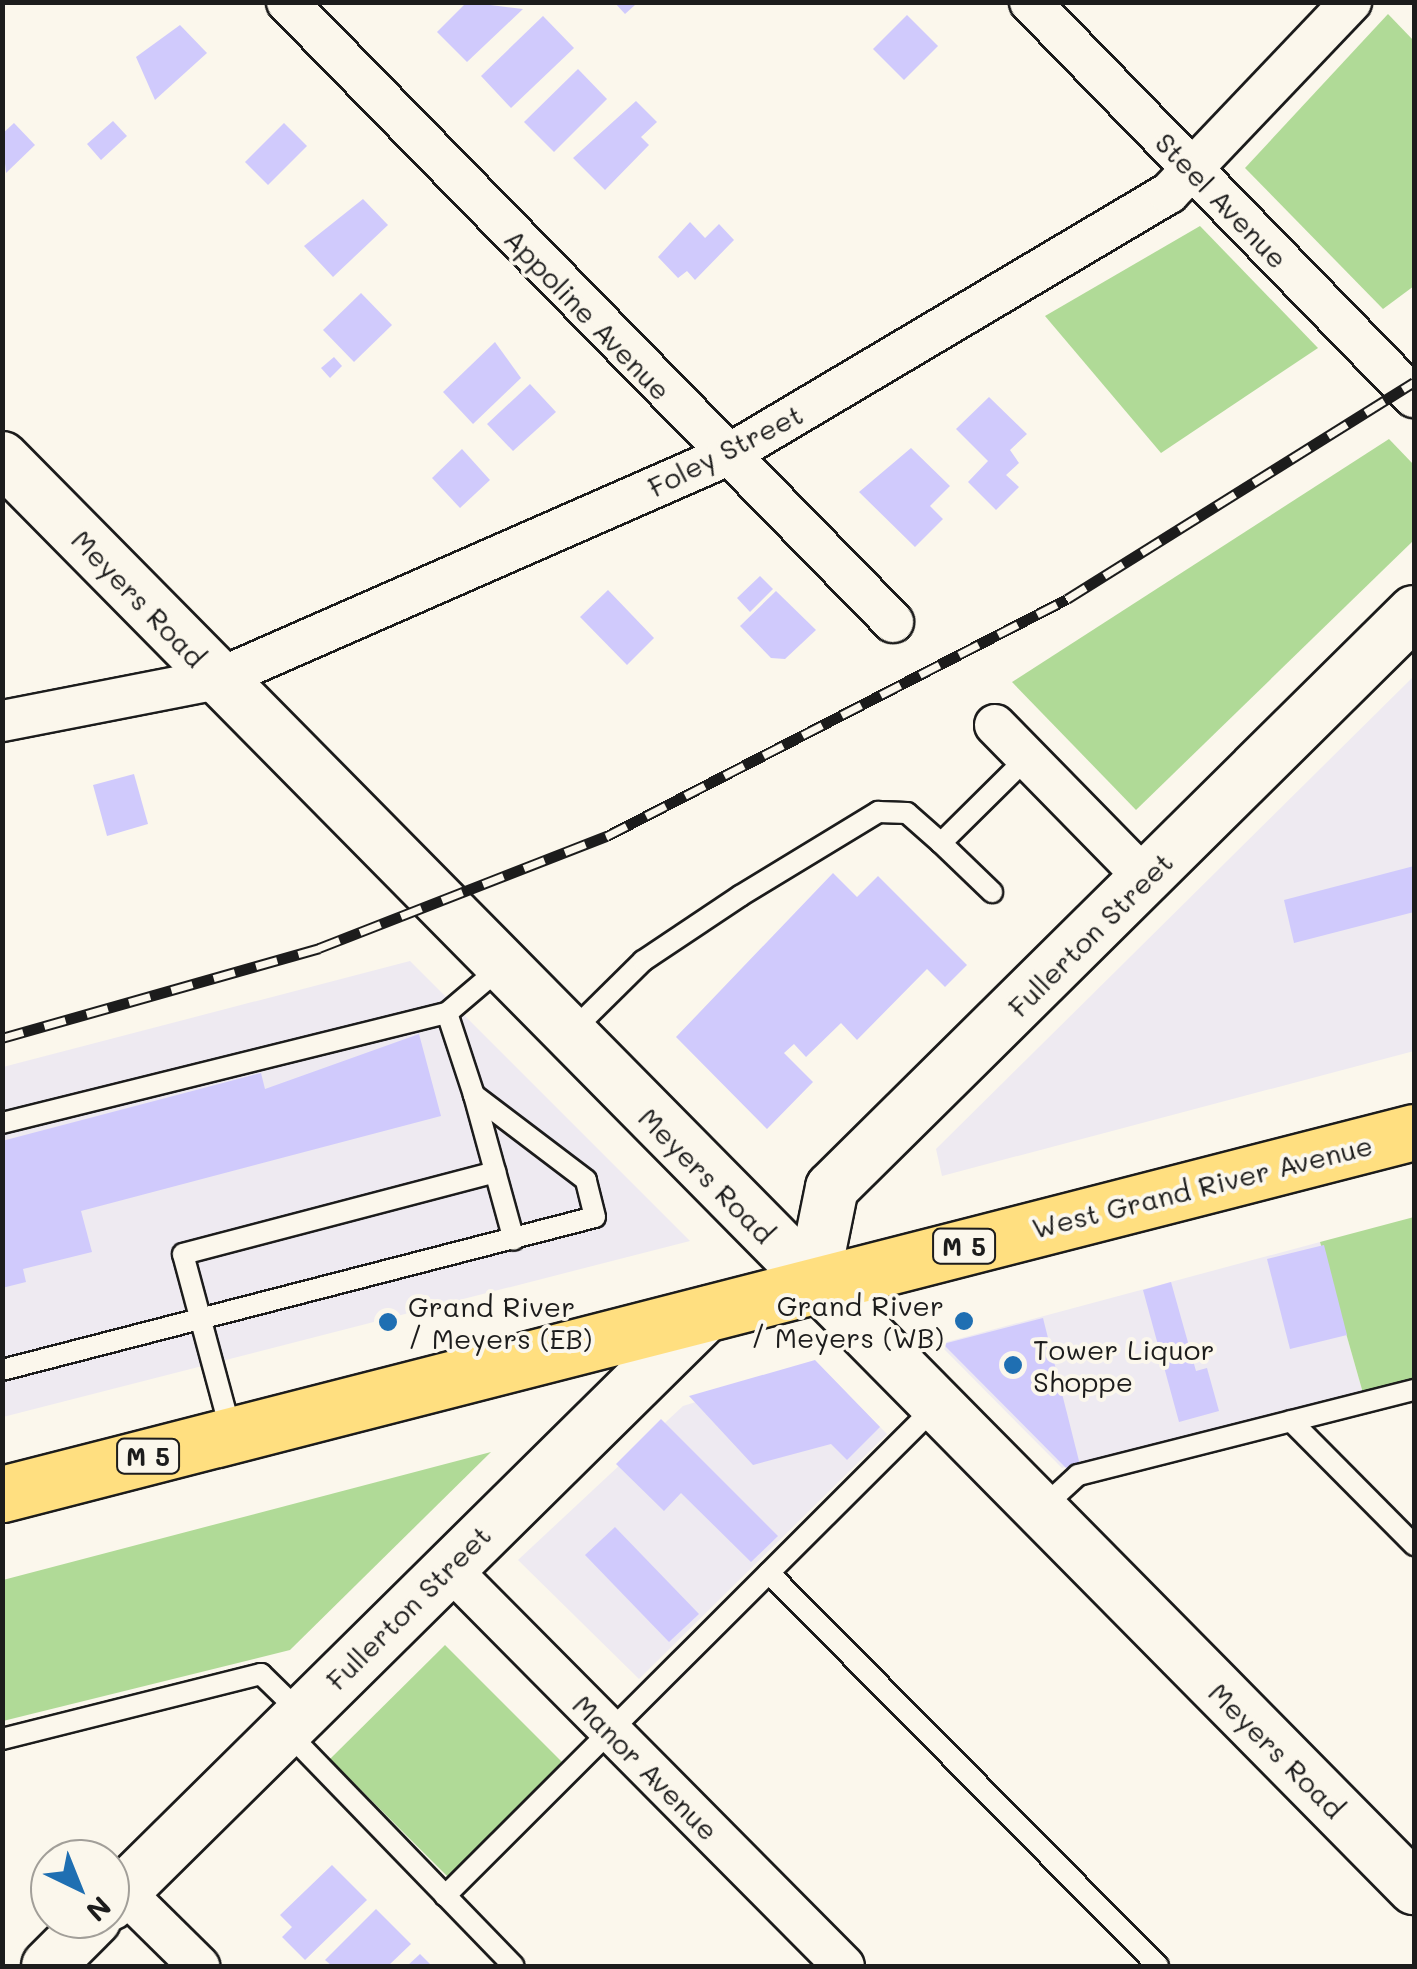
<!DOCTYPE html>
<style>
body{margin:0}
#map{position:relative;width:1417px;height:1969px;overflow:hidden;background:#fbf7ec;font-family:Mali,sans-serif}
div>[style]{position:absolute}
.built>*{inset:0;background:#eeeaf1}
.green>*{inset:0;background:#b0da97}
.building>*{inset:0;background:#d0cafc}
.roads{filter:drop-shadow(2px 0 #1c1c1c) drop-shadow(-2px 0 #1c1c1c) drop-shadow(0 2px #1c1c1c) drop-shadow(0 -2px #1c1c1c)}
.service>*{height:20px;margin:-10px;padding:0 10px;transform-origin:10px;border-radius:10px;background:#fbf7ec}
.minor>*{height:40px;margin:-20px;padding:0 20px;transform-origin:20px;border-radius:20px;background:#fbf7ec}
.tertiary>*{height:52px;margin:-26px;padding:0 26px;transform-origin:26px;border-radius:26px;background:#fbf7ec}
.primary>*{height:55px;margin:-27.5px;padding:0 27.5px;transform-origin:27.5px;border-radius:27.5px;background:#ffdf80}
.rail>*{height:11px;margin-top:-5.5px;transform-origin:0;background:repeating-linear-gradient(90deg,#fbf7ec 0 22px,#1c1c1c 0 44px);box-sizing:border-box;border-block:2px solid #1c1c1c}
.dots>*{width:28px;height:28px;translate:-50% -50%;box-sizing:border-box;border:5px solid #fbf7ec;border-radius:50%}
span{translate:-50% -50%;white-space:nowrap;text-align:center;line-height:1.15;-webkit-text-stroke:8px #fbf7ec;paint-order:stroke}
.shield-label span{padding:2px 8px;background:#fbf7ec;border:2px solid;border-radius:8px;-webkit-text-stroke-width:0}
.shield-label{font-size:25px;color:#1c1c1c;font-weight:700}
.street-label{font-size:28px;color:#1c1c1c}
.poi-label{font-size:28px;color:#1c1c1c}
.right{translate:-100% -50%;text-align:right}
.left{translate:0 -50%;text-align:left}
.frame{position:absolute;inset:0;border:5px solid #1c1c1c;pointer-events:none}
.north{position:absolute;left:30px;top:1839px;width:100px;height:100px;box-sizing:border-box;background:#fbf7ec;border:2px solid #a29f99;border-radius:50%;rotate:137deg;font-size:28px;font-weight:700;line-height:40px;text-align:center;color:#1c1c1c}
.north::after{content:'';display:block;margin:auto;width:35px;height:45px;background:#1f6fb2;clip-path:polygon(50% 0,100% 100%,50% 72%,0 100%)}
</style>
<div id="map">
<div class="built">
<div style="clip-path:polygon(1414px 676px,1414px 1051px,942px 1176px,936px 1149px)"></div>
<div style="clip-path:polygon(410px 961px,690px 1241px,3px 1417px,3px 1067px)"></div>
<div style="clip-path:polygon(1320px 1242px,1363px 1393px,1062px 1468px,939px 1344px)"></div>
<div style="clip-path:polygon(818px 1364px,887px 1434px,639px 1679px,518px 1560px,683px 1406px)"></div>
</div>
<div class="green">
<div style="clip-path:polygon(1388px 14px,1414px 41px,1414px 286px,1383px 309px,1245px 168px)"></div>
<div style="clip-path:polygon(1200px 226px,1318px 348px,1161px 453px,1045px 316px)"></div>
<div style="clip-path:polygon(1389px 439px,1414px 465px,1414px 540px,1136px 810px,1012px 682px)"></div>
<div style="clip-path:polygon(1414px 1217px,1414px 1381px,1363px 1393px,1320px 1242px)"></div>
<div style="clip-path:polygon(491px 1452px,290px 1650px,3px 1721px,3px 1580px)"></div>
<div style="clip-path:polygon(445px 1645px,562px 1762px,448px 1877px,330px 1759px)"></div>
</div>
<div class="building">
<div style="clip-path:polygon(467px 2px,523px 9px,467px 62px,437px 32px)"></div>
<div style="clip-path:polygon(614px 2px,633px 2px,635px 5px,625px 14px)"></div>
<div style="clip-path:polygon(907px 15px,938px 46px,904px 80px,873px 49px)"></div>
<div style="clip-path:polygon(543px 16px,574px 48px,511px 108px,481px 76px)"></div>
<div style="clip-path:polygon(180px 25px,207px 53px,155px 100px,136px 57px)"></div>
<div style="clip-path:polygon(578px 69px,607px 99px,554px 152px,524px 122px)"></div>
<div style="clip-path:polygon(636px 101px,657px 122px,641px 137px,649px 145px,605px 190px,573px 158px)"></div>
<div style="clip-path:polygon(113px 121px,127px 136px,101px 160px,87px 144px)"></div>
<div style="clip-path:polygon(14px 123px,35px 145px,6px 173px,2px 134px)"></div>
<div style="clip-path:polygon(284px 123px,307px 146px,268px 185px,245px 162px)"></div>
<div style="clip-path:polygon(363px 199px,388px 225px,333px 277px,304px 246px)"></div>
<div style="clip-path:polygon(690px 222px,705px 238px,719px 224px,734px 240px,695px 280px,687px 271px,678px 278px,658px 257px)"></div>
<div style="clip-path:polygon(361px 293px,392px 325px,354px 362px,323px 330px)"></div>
<div style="clip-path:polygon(495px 342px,521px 378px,473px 424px,443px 392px)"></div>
<div style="clip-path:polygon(334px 357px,342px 366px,330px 378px,321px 368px)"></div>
<div style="clip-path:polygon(530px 384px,556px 412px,513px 451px,487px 424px)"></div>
<div style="clip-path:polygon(989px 397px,1027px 434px,1010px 450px,1019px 463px,1006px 475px,1019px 487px,996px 510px,968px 482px,988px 461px,956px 429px)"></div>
<div style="clip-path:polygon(911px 448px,950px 486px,930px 506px,943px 519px,915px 547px,859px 492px)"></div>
<div style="clip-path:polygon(462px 449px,490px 480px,460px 508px,432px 478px)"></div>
<div style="clip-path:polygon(760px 576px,773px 589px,750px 612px,737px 598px)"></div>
<div style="clip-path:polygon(608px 590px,654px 638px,627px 665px,580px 617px)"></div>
<div style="clip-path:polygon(776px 591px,816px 630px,785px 659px,771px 658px,740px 626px)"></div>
<div style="clip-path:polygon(134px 774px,148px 824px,107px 836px,93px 785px)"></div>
<div style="clip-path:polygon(1414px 866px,1414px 912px,1294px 943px,1284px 900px)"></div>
<div style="clip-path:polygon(833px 873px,857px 897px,878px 876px,967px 965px,945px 987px,927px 969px,857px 1040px,841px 1023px,806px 1057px,794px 1044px,784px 1053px,813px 1082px,767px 1129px,676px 1037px)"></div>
<div style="clip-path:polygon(419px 1034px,441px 1116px,81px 1211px,92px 1252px,23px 1269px,26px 1282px,2px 1288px,2px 1141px,261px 1073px,265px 1089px)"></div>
<div style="clip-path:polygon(1324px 1245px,1347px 1335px,1290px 1349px,1267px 1259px)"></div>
<div style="clip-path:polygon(1171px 1282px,1196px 1371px,1207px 1368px,1219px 1411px,1179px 1422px,1143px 1290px)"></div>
<div style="clip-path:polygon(1043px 1318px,1080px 1465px,1066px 1468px,943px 1344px)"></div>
<div style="clip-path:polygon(815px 1360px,880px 1427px,847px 1460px,831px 1444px,753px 1465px,689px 1396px)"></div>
<div style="clip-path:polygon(661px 1419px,778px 1536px,751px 1562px,681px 1493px,664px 1511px,616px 1464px)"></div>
<div style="clip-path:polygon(615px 1527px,699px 1614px,669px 1642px,585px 1555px)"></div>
<div style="clip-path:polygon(332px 1865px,367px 1900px,305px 1960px,282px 1937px,292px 1927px,280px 1915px)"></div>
<div style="clip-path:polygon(376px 1909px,411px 1944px,388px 1966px,332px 1966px,325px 1960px)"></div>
<div style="clip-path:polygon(420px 1954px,432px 1966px,407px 1966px)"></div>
</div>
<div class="roads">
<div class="service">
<div style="left:941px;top:843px;width:71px;rotate:43.9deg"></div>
<div style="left:569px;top:1034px;width:104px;rotate:-44.6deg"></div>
<div style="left:643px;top:961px;width:117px;rotate:-33.8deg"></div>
<div style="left:740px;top:896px;width:162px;rotate:-31.3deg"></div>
<div style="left:878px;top:812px;width:29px;rotate:2deg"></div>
<div style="left:907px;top:813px;width:45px;rotate:41.4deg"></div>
<div style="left:941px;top:843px;width:121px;rotate:-44.7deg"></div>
<div style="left:474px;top:1095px;width:150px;rotate:74.6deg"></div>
<div style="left:2px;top:1123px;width:458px;rotate:-13.9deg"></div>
<div style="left:2px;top:1370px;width:612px;rotate:-14.47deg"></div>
<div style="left:595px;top:1217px;width:38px;rotate:-104deg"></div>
<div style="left:586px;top:1180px;width:141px;rotate:-142.8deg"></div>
<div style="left:474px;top:1095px;width:86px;rotate:-108.2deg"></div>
<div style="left:447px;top:1013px;width:70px;rotate:-40.3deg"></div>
<div style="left:1291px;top:1421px;width:175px;rotate:45.2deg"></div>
<div style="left:231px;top:1432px;width:184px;rotate:-105.1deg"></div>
<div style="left:183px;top:1254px;width:323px;rotate:-14.7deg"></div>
<div style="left:1041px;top:1509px;width:50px;rotate:-42.6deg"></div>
<div style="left:1078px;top:1475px;width:347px;rotate:-14.2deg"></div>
<div style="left:769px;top:1573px;width:553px;rotate:45.29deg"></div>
<div style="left:286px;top:1731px;width:327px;rotate:45.9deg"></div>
<div style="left:2px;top:1739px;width:267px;rotate:-14.1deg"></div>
<div style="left:261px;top:1674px;width:56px;rotate:44.3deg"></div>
<div style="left:445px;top:1896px;width:692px;rotate:-44.94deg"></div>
</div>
<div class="minor">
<div style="left:287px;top:2px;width:867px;rotate:45.65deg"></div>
<div style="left:1030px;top:2px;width:551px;rotate:45.81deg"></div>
<div style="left:2px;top:721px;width:220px;rotate:-11deg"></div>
<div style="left:218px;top:679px;width:555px;rotate:-23.7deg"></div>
<div style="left:726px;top:456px;width:515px;rotate:-30.7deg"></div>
<div style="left:1169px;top:193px;width:264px;rotate:-46.4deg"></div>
<div style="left:995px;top:725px;width:216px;rotate:45.6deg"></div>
<div style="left:448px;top:1567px;width:562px;rotate:45.22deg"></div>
<div style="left:123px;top:1891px;width:107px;rotate:44.6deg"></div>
</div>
<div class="tertiary">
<div style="left:2px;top:458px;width:2010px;rotate:45.36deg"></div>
<div style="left:813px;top:1281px;width:95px;rotate:-78.5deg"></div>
<div style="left:832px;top:1188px;width:819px;rotate:-44.7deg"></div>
<div style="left:110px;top:1904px;width:842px;rotate:-44.66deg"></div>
<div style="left:48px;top:1966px;width:66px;rotate:-45deg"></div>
</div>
<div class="primary">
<div style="left:2px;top:1494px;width:1458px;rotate:-14.38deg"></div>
</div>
</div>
<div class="rail">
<div style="left:2px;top:1038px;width:330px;rotate:-15.8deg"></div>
<div style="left:319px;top:948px;width:309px;rotate:-21.3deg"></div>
<div style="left:607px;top:836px;width:517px;rotate:-27.26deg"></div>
<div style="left:1067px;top:599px;width:409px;rotate:-32deg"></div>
</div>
<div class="dots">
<div style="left:964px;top:1321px;background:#1f6fb2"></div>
<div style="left:388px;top:1322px;background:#1f6fb2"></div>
<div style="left:1013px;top:1365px;background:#1f6fb2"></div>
</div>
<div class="shield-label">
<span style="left:964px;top:1246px">M 5</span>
<span style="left:148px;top:1456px">M 5</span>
</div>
<div class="street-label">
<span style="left:1222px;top:200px;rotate:46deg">Steel Avenue</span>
<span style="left:588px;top:314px;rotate:46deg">Appoline Avenue</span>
<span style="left:725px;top:450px;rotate:-27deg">Foley Street</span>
<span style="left:139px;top:598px;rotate:46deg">Meyers Road</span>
<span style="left:1090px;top:934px;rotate:-45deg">Fullerton Street</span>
<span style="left:707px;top:1175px;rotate:45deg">Meyers Road</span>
<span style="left:1202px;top:1186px;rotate:-14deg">West Grand River Avenue</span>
<span style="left:408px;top:1607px;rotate:-45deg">Fullerton Street</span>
<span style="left:1277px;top:1750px;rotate:45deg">Meyers Road</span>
<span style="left:646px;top:1767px;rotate:45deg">Manor Avenue</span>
</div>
<div class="poi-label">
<span class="right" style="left:944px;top:1321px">Grand River<br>/ Meyers (WB)</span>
<span class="left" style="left:408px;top:1322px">Grand River<br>/ Meyers (EB)</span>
<span class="left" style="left:1033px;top:1365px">Tower Liquor<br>Shoppe</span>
</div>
<div class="frame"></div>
<div class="north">N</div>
</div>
